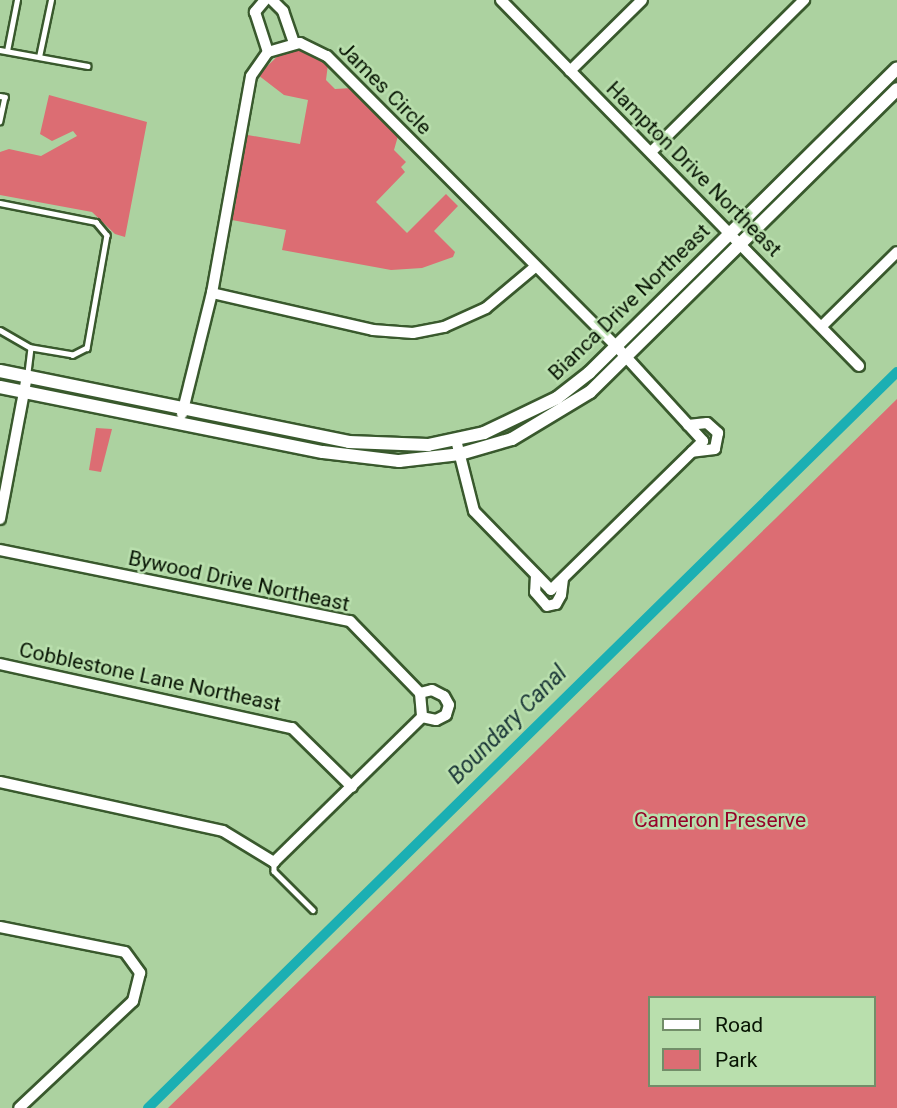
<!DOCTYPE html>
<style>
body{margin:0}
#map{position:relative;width:897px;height:1108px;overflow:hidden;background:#acd2a0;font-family:Roboto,sans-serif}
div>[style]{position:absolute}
.green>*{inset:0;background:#dc6d73}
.canal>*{height:10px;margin:-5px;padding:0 5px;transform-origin:5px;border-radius:5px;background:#1bafb3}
.roads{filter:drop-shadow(2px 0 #39592d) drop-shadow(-2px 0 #39592d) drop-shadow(0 2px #39592d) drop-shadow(0 -2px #39592d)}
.service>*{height:4.5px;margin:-2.25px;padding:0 2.25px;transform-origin:2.25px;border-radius:2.25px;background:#fff}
.minor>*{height:10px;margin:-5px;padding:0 5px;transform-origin:5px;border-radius:5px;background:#fff}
.tertiary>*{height:12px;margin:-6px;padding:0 6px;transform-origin:6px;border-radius:6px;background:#fff}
span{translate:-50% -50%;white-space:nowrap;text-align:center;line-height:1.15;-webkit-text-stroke:5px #b9dfad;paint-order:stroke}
.street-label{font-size:21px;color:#071403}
.park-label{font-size:21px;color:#960229}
.water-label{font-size:23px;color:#1b3738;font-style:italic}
.legend{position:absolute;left:648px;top:996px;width:228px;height:91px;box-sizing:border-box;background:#b9dfad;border:2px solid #728e69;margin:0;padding:9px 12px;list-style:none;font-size:21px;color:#071403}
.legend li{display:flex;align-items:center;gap:14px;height:35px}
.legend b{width:35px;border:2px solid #728e69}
</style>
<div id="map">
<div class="green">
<div style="clip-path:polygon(284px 50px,312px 51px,328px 64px,326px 80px,335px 89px,352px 88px,398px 136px,394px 150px,406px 162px,401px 167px,405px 172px,376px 202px,407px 233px,446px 194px,458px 206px,434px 231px,455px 252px,453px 257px,422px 268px,391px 270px,282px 250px,286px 230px,232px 220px,236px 201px,229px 200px,242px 134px,300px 144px,308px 100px,284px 95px,258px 75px)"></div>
<div style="clip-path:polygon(49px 95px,147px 122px,125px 237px,115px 234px,92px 212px,0 195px,0 152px,9px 149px,41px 156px,77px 136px,73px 131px,52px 141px,40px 134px)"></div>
<div style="clip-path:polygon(evenodd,897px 399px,897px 1108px,168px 1108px,775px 519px,897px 399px,650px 998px,874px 998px,874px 1085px,650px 1085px,650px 998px)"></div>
<div style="clip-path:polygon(96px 428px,112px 429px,101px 472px,89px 470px)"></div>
</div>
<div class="canal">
<div style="left:148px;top:1108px;width:1050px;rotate:-44.5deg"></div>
</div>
<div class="roads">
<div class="service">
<div style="left:0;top:50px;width:89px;rotate:10.3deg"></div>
<div style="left:7px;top:51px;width:52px;rotate:-78.9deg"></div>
<div style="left:39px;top:57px;width:58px;rotate:-78.1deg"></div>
<div style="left:0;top:96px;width:5px;rotate:11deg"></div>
<div style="left:5px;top:97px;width:25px;rotate:102deg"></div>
<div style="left:0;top:203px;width:98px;rotate:11.2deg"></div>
<div style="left:96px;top:222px;width:17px;rotate:50deg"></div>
<div style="left:107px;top:235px;width:115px;rotate:100deg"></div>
<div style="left:87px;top:348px;width:16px;rotate:153deg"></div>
<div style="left:73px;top:355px;width:43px;rotate:-170.5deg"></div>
<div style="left:0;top:330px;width:36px;rotate:30deg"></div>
<div style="left:31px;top:348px;width:25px;rotate:97deg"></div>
<div style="left:274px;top:863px;width:8px;rotate:90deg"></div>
<div style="left:274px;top:871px;width:55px;rotate:45deg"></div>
</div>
<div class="minor">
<div style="left:265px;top:0;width:16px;rotate:130deg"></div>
<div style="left:255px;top:12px;width:42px;rotate:72deg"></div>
<div style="left:272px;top:0;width:16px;rotate:45deg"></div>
<div style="left:283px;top:11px;width:34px;rotate:71deg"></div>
<div style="left:501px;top:0;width:512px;rotate:45.63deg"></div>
<div style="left:570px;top:71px;width:101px;rotate:-44.6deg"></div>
<div style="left:651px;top:152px;width:216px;rotate:-44.8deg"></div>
<div style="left:212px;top:293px;width:165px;rotate:12.9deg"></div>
<div style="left:373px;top:330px;width:40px;rotate:4.3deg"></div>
<div style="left:413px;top:333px;width:32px;rotate:-11deg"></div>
<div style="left:444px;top:327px;width:46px;rotate:-24.3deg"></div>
<div style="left:486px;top:308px;width:64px;rotate:-39.9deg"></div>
<div style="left:822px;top:326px;width:105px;rotate:-44.6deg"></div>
<div style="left:182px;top:414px;width:125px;rotate:-76.1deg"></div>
<div style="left:212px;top:293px;width:220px;rotate:-79.8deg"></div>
<div style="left:251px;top:76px;width:29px;rotate:-55deg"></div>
<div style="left:268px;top:52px;width:33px;rotate:-16deg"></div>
<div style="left:300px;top:43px;width:30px;rotate:26deg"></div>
<div style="left:327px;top:56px;width:409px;rotate:45.1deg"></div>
<div style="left:616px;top:346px;width:129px;rotate:47.5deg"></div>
<div style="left:703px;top:441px;width:213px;rotate:135.6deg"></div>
<div style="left:551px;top:590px;width:110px;rotate:-134.3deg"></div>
<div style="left:474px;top:511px;width:73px;rotate:-104.2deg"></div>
<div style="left:688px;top:425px;width:19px;rotate:-6deg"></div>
<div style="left:707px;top:423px;width:15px;rotate:42deg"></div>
<div style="left:718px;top:433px;width:16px;rotate:101deg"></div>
<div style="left:715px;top:449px;width:23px;rotate:173deg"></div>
<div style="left:0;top:519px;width:146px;rotate:-79.3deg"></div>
<div style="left:0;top:550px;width:357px;rotate:11.5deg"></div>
<div style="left:350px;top:621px;width:100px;rotate:45.8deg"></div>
<div style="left:420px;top:693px;width:24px;rotate:85deg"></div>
<div style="left:536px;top:575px;width:17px;rotate:93deg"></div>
<div style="left:535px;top:592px;width:18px;rotate:49deg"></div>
<div style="left:547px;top:606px;width:9px;rotate:-13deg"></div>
<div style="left:556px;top:604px;width:10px;rotate:-61deg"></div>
<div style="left:561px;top:595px;width:16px;rotate:-83deg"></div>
<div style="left:0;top:664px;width:299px;rotate:12.4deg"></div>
<div style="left:292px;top:728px;width:84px;rotate:44.5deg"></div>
<div style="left:420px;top:693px;width:12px;rotate:-14deg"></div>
<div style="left:432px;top:690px;width:13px;rotate:27deg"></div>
<div style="left:444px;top:696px;width:10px;rotate:61deg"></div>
<div style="left:449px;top:705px;width:10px;rotate:107deg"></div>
<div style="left:446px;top:715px;width:11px;rotate:153deg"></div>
<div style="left:436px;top:720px;width:14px;rotate:-168deg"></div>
<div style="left:0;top:782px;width:228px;rotate:12.4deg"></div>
<div style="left:223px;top:831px;width:60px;rotate:31.3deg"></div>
<div style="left:274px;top:862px;width:207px;rotate:-44.4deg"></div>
<div style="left:0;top:927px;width:127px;rotate:11.3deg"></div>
<div style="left:125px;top:952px;width:26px;rotate:54deg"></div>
<div style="left:140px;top:973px;width:29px;rotate:104deg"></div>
<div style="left:133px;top:1001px;width:156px;rotate:136.8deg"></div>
</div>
<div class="tertiary">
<div style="left:0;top:371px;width:356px;rotate:11.5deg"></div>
<div style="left:349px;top:442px;width:79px;rotate:2.2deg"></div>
<div style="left:428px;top:445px;width:57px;rotate:-12.1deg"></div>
<div style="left:484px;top:433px;width:81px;rotate:-25.6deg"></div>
<div style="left:557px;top:398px;width:41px;rotate:-38deg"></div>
<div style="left:589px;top:373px;width:433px;rotate:-44.7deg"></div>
<div style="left:0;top:387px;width:329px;rotate:11.4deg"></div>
<div style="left:323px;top:452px;width:77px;rotate:6.8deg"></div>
<div style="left:399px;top:461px;width:61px;rotate:-6.5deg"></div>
<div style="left:460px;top:454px;width:54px;rotate:-16.1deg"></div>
<div style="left:512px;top:439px;width:91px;rotate:-31.1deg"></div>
<div style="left:590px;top:392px;width:431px;rotate:-44.6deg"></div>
</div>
</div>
<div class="street-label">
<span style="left:385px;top:88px;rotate:45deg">James Circle</span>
<span style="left:694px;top:169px;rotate:45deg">Hampton Drive Northeast</span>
<span style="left:629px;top:302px;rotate:-44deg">Bianca Drive Northeast</span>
<span style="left:239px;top:581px;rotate:12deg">Bywood Drive Northeast</span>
<span style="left:150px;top:677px;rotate:12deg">Cobblestone Lane Northeast</span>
</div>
<div class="park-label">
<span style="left:720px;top:820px">Cameron Preserve</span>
</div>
<div class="water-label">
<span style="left:508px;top:725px;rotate:-45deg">Boundary Canal</span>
</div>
<ul class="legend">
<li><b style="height:9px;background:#fff"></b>Road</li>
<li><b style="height:19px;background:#dc6d73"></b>Park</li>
</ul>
</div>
